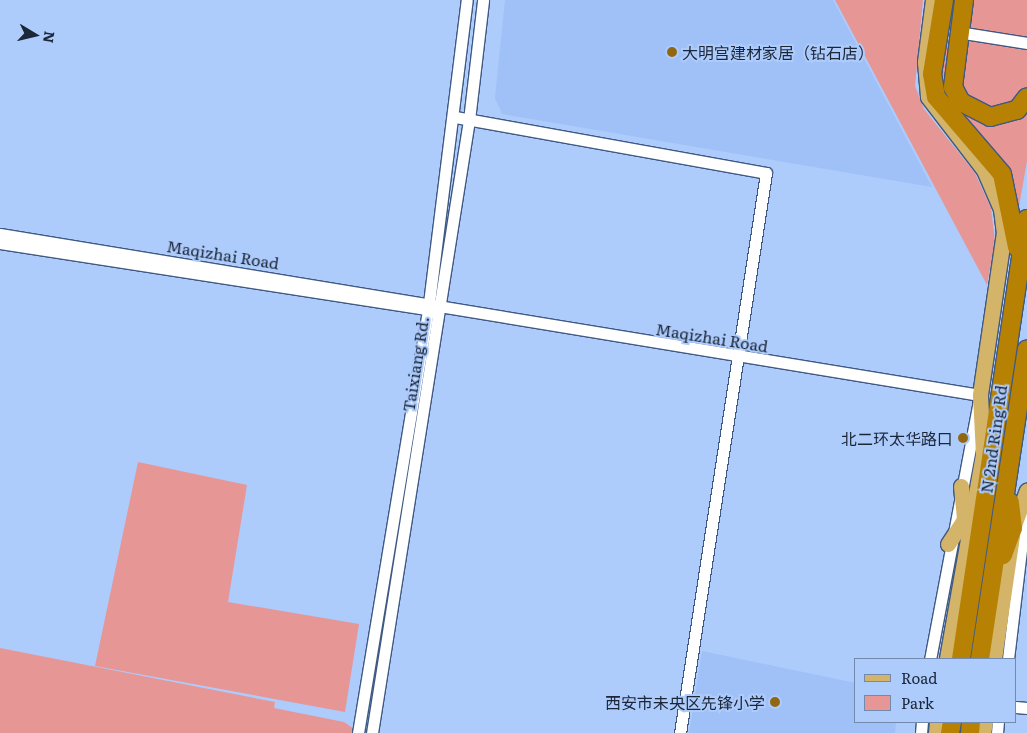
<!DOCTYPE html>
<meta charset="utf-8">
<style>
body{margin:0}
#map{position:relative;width:1027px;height:733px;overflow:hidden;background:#adcbfb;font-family:Literata,"Noto Sans SC",serif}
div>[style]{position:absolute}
.built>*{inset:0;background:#9fc1f7}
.green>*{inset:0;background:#e79696}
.roads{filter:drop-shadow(1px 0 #3f5983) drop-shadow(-1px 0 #3f5983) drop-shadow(0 1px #3f5983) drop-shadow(0 -1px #3f5983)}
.minor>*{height:11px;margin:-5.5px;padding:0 5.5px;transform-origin:5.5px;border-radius:5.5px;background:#fff}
.major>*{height:15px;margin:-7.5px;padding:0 7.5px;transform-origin:7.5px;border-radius:7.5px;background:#d4b468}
.highway>*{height:18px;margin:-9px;padding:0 9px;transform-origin:9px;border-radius:9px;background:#b78204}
.dots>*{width:14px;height:14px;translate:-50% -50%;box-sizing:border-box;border:2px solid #adcbfb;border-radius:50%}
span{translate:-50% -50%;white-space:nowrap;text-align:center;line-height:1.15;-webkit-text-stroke:4px #adcbfb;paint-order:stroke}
.poi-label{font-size:16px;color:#1b2638}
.left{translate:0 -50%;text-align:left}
.right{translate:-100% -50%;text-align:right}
.street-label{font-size:16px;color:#1b2638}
.legend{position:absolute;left:854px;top:658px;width:162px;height:65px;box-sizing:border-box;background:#adcbfb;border:1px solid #7389ad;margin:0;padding:6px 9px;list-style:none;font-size:15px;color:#1b2638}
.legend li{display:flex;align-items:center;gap:10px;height:25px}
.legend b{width:25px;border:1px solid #7389ad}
.north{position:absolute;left:10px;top:10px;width:50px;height:50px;-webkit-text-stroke:4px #adcbfb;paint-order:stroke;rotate:99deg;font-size:14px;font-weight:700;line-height:20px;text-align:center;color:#1b2638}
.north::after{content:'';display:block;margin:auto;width:18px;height:22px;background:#1b2638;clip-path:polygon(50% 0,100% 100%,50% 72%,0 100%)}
</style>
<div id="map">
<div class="built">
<div style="clip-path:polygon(505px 0,833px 0,932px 187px,502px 114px,495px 98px)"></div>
<div style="clip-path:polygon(702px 651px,856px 683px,856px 722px,896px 722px,895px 733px,689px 733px)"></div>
</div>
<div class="green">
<div style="clip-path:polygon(835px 0,923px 0,915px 86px,924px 109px,975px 173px,991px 208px,995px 241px,987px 285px)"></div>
<div style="clip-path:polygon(961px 0,1027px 0,1027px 161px,1018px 212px,952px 110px,938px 80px,942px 38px,954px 40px)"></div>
<div style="clip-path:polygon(138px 462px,247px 485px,228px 602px,359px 624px,345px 712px,95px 666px)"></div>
<div style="clip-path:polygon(0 648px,275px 702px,274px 708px,344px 722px,360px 733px,0 733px)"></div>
</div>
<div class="roads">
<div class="minor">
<div style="left:964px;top:33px;width:64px;rotate:9deg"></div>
<div style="left:455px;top:117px;width:316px;rotate:10.2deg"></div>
<div style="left:766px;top:173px;width:567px;rotate:98.73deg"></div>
<div style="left:0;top:234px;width:993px;rotate:9.33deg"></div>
<div style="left:980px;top:395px;width:269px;rotate:100.7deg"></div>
<div style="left:0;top:243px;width:438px;rotate:8.8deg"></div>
<div style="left:1008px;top:659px;width:160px;rotate:-83.2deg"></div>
<div style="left:1016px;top:707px;width:11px;rotate:5deg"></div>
<div style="left:358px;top:733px;width:436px;rotate:-80.6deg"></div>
<div style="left:429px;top:303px;width:305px;rotate:-82.9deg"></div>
<div style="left:372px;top:733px;width:621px;rotate:-81.01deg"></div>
<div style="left:469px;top:120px;width:121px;rotate:-83.3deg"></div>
<div style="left:921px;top:733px;width:11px;rotate:-85deg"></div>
<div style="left:997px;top:733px;width:11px;rotate:-85deg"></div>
</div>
<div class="major">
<div style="left:933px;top:0;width:63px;rotate:97.4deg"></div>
<div style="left:925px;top:62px;width:35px;rotate:85deg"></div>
<div style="left:928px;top:97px;width:92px;rotate:52.5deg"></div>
<div style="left:984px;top:170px;width:43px;rotate:66.4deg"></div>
<div style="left:1001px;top:209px;width:23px;rotate:83deg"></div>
<div style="left:1004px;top:232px;width:165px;rotate:98.4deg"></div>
<div style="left:980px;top:395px;width:59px;rotate:87.1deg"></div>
<div style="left:983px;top:454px;width:208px;rotate:100deg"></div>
<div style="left:961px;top:486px;width:43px;rotate:84.7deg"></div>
<div style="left:948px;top:544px;width:33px;rotate:-57deg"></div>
<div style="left:994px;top:659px;width:132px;rotate:-81.7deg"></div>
<div style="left:1013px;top:528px;width:40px;rotate:-69.8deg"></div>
<div style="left:936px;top:733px;width:11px;rotate:-85deg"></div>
<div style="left:983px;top:733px;width:11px;rotate:-80deg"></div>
</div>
<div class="highway">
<div style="left:944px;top:0;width:75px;rotate:99.2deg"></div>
<div style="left:932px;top:74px;width:23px;rotate:80deg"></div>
<div style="left:936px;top:97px;width:101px;rotate:49.4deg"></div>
<div style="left:1002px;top:174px;width:75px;rotate:78.4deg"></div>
<div style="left:964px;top:0;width:88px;rotate:97.2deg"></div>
<div style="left:953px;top:87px;width:17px;rotate:62deg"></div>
<div style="left:961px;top:102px;width:33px;rotate:27deg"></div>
<div style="left:990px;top:117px;width:28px;rotate:-15deg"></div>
<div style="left:1017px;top:110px;width:16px;rotate:-52deg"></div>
<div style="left:1003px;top:555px;width:29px;rotate:-70deg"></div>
<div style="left:1013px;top:528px;width:26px;rotate:-97deg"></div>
<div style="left:961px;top:659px;width:445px;rotate:-81.5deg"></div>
<div style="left:980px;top:659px;width:313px;rotate:-81.4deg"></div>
<div style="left:950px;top:733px;width:11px;rotate:-80deg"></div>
<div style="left:970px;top:733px;width:11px;rotate:-85deg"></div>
</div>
</div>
<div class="dots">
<div style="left:672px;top:52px;background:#916811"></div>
<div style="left:963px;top:438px;background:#916811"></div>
<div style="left:775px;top:702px;background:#916811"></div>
</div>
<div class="poi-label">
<span class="left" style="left:682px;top:52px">大明宫建材家居（钻石店）</span>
<span class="right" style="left:953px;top:438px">北二环太华路口</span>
<span class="right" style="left:765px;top:702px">西安市未央区先锋小学</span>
</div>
<div class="street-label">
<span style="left:223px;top:254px;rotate:9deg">Maqizhai Road</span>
<span style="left:712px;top:337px;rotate:9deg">Maqizhai Road</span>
<span style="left:415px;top:364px;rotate:-81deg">Taixiang Rd.</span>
<span style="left:993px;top:439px;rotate:-82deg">N 2nd Ring Rd</span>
</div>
<ul class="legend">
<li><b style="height:6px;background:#d4b468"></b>Road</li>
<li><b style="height:14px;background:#e79696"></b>Park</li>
</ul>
<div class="north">N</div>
</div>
